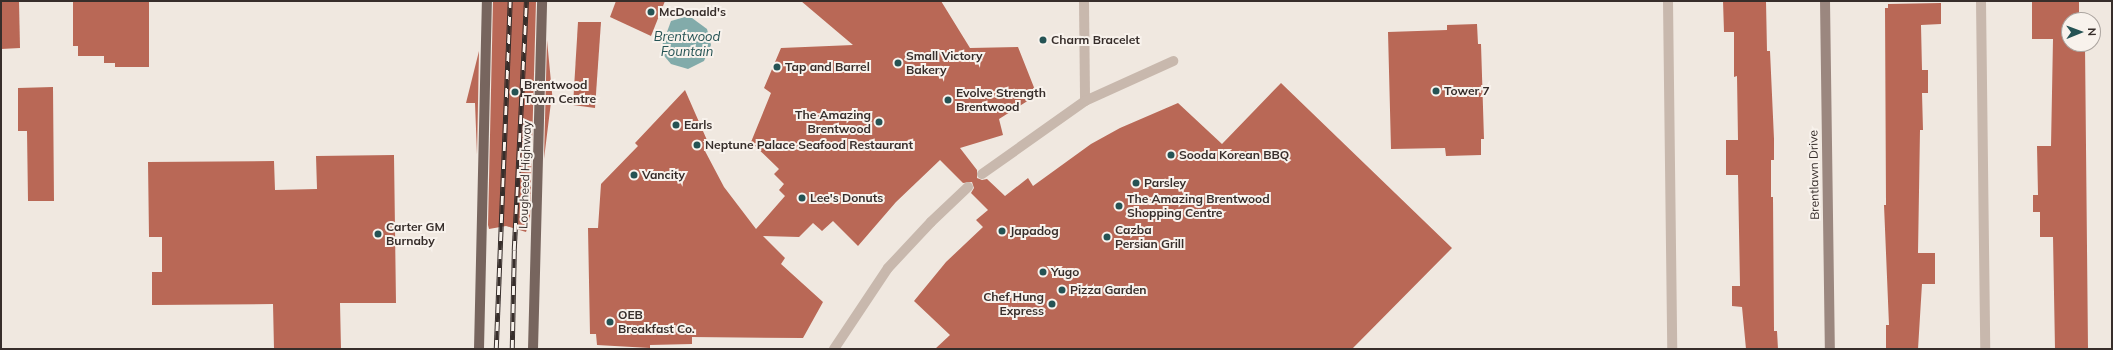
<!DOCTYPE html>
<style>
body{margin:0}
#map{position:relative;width:2113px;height:350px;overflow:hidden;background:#f0e8e0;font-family:Mulish,sans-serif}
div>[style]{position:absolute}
.water>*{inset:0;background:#82abaa}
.building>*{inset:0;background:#b96856}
.lane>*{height:10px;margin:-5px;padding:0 5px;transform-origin:5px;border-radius:5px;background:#c8b8ad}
.secondary>*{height:10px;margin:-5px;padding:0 5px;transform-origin:5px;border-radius:5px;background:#9b877f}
.primary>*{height:10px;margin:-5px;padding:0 5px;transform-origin:5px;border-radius:5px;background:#77655e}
.rail>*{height:4.5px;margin-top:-2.25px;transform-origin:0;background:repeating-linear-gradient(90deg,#f8f2ec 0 9px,#372e2b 0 18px);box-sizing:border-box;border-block:1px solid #372e2b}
.dots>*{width:11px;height:11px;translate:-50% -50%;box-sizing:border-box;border:2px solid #f8f2ec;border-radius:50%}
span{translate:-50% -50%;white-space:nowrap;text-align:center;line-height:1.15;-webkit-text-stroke:4px #f8f2ec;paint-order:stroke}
.poi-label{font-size:12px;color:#372e2b;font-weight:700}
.left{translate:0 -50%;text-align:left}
.right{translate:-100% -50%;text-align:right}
.street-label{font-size:12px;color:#372e2b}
.water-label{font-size:13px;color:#255354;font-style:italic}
.frame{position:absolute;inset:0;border:2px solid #372e2b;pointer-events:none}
.north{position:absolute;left:2061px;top:12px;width:40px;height:40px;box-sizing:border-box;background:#f8f2ec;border:1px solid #aba49f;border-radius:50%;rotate:89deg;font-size:11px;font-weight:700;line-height:16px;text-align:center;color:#372e2b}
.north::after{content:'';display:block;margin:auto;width:14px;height:18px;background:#255354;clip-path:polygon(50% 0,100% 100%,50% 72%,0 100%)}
</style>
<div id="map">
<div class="water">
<div style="clip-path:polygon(685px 17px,692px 18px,707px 29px,711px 45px,704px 61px,688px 69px,671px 64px,660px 51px,671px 21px)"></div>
</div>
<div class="building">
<div style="clip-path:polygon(1px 1px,19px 1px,20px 48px,1px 49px)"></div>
<div style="clip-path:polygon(73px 1px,149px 1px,149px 67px,115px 67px,115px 63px,104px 63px,104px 56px,78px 56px,78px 46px,73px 46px)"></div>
<div style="clip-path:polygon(493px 1px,536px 1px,530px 219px,526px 232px,506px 226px,489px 229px,488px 225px)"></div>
<div style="clip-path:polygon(616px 1px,665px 1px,651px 36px,610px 17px)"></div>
<div style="clip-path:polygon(801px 1px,941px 1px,970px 48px,1018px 47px,1037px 95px,999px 119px,1003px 135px,960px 148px,977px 170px,977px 178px,982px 180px,987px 179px,1005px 196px,1028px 178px,1033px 186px,1091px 144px,1120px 128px,1178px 103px,1222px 144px,1281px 83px,1452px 248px,1352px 349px,935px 349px,950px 335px,914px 301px,946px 262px,983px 227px,976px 220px,988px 210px,971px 193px,974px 188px,972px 182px,963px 183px,940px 160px,896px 202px,858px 246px,833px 221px,822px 231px,813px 223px,799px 237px,763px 236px,785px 258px,781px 264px,823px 302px,803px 338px,692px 337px,692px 344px,650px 345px,650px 348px,597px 345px,596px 334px,590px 334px,588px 228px,598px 228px,601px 184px,638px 146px,635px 143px,685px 90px,710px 147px,705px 151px,724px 187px,756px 229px,785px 196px,779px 190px,784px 184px,774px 174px,779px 169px,751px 142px,771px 93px,764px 88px,781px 48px,853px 45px)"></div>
<div style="clip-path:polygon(1723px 1px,1766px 1px,1767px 51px,1770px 51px,1774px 139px,1774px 160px,1771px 160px,1771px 197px,1773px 197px,1774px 331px,1777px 331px,1778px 349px,1746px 349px,1742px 307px,1732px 306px,1732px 286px,1740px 286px,1738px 175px,1726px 175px,1726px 140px,1738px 140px,1737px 76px,1734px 77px,1734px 32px,1724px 32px)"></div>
<div style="clip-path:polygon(2032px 1px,2079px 1px,2079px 20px,2069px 20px,2069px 44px,2085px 45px,2088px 349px,2055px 349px,2053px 237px,2040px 237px,2040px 212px,2033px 212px,2033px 195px,2038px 195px,2037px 146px,2051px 146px,2053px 39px,2032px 39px)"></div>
<div style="clip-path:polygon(1941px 3px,1941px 24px,1921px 25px,1922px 70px,1928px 70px,1928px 93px,1922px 93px,1923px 130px,1920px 130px,1918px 253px,1935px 253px,1935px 284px,1922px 284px,1918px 349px,1886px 349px,1886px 325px,1889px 325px,1884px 205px,1886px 205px,1885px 8px,1888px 8px,1888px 4px)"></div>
<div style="clip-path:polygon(578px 22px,601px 22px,595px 108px,573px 105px)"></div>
<div style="clip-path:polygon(1477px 24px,1478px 44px,1481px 44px,1484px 139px,1481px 139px,1481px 155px,1446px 156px,1445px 148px,1391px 149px,1388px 32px,1447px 30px,1447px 25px)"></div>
<div style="clip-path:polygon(547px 40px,553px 103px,551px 102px,544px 159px)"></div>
<div style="clip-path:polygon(479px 51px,477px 155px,475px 103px,466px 103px)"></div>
<div style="clip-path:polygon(53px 87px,54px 201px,28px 201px,27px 131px,18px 131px,18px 88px)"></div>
<div style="clip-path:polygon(394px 155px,396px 303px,340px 303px,341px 349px,274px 349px,273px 304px,152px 305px,152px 272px,162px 272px,162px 237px,149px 237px,148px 162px,274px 161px,275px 190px,317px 189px,316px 156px)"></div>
</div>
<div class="lane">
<div style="left:1084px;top:1px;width:100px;rotate:89.4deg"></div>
<div style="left:1668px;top:1px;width:348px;rotate:89.3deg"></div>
<div style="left:1981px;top:1px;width:348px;rotate:89.3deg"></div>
<div style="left:982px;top:174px;width:126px;rotate:-35.3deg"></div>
<div style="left:1085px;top:101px;width:97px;rotate:-24.4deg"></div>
<div style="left:834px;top:349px;width:97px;rotate:-56.3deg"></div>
<div style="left:888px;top:268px;width:63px;rotate:-46.9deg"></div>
<div style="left:931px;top:222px;width:51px;rotate:-43.4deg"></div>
</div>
<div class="secondary">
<div style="left:1825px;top:1px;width:348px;rotate:89.2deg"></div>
</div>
<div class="primary">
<div style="left:479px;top:349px;width:348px;rotate:-88.7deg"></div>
<div style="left:533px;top:349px;width:348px;rotate:-88.5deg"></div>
</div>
<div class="rail">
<div style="left:496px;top:349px;width:348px;rotate:-87.7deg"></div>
<div style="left:512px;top:349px;width:99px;rotate:-88.8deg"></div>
<div style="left:514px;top:250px;width:249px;rotate:-87.2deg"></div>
</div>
<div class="dots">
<div style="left:651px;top:12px;background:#255354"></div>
<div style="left:1043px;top:40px;background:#255354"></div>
<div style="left:898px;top:63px;background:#255354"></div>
<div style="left:777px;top:67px;background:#255354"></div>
<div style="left:1436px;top:91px;background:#255354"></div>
<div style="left:515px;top:92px;background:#255354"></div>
<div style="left:948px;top:100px;background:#255354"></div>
<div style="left:879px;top:122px;background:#255354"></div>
<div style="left:676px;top:125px;background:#255354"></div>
<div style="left:697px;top:145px;background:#255354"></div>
<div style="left:1171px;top:155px;background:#255354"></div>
<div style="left:634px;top:175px;background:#255354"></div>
<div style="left:1136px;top:183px;background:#255354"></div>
<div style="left:802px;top:198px;background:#255354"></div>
<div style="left:1119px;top:206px;background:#255354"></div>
<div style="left:1002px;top:231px;background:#255354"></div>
<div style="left:378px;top:234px;background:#255354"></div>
<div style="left:1107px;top:237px;background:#255354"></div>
<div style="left:1043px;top:272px;background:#255354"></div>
<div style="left:1062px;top:290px;background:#255354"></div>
<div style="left:1052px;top:304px;background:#255354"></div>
<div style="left:610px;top:322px;background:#255354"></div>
</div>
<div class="poi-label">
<span class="left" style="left:659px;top:12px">McDonald's</span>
<span class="left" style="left:1051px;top:40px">Charm Bracelet</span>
<span class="left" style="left:906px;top:63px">Small Victory<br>Bakery</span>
<span class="left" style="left:785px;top:67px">Tap and Barrel</span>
<span class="left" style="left:524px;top:92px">Brentwood<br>Town Centre</span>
<span class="left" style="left:1444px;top:91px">Tower 7</span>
<span class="left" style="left:956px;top:100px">Evolve Strength<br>Brentwood</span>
<span class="right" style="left:871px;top:122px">The Amazing<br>Brentwood</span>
<span class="left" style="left:684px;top:125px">Earls</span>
<span class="left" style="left:705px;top:145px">Neptune Palace Seafood Restaurant</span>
<span class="left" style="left:1179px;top:155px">Sooda Korean BBQ</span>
<span class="left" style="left:642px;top:175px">Vancity</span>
<span class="left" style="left:1144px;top:183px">Parsley</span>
<span class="left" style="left:810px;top:198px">Lee's Donuts</span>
<span class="left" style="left:1127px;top:206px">The Amazing Brentwood<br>Shopping Centre</span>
<span class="left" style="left:386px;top:234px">Carter GM<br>Burnaby</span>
<span class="left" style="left:1115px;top:237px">Cazba<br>Persian Grill</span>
<span class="left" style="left:1010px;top:231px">Japadog</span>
<span class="left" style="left:1051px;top:272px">Yugo</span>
<span class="left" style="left:1070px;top:290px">Pizza Garden</span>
<span class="right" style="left:1044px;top:304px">Chef Hung<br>Express</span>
<span class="left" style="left:618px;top:322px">OEB<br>Breakfast Co.</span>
</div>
<div class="street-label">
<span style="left:525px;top:175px;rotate:-88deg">Lougheed Highway</span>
<span style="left:1814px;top:175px;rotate:-91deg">Brentlawn Drive</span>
</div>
<div class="water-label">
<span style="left:687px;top:44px">Brentwood<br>Fountain</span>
</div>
<div class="frame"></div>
<div class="north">N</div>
</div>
